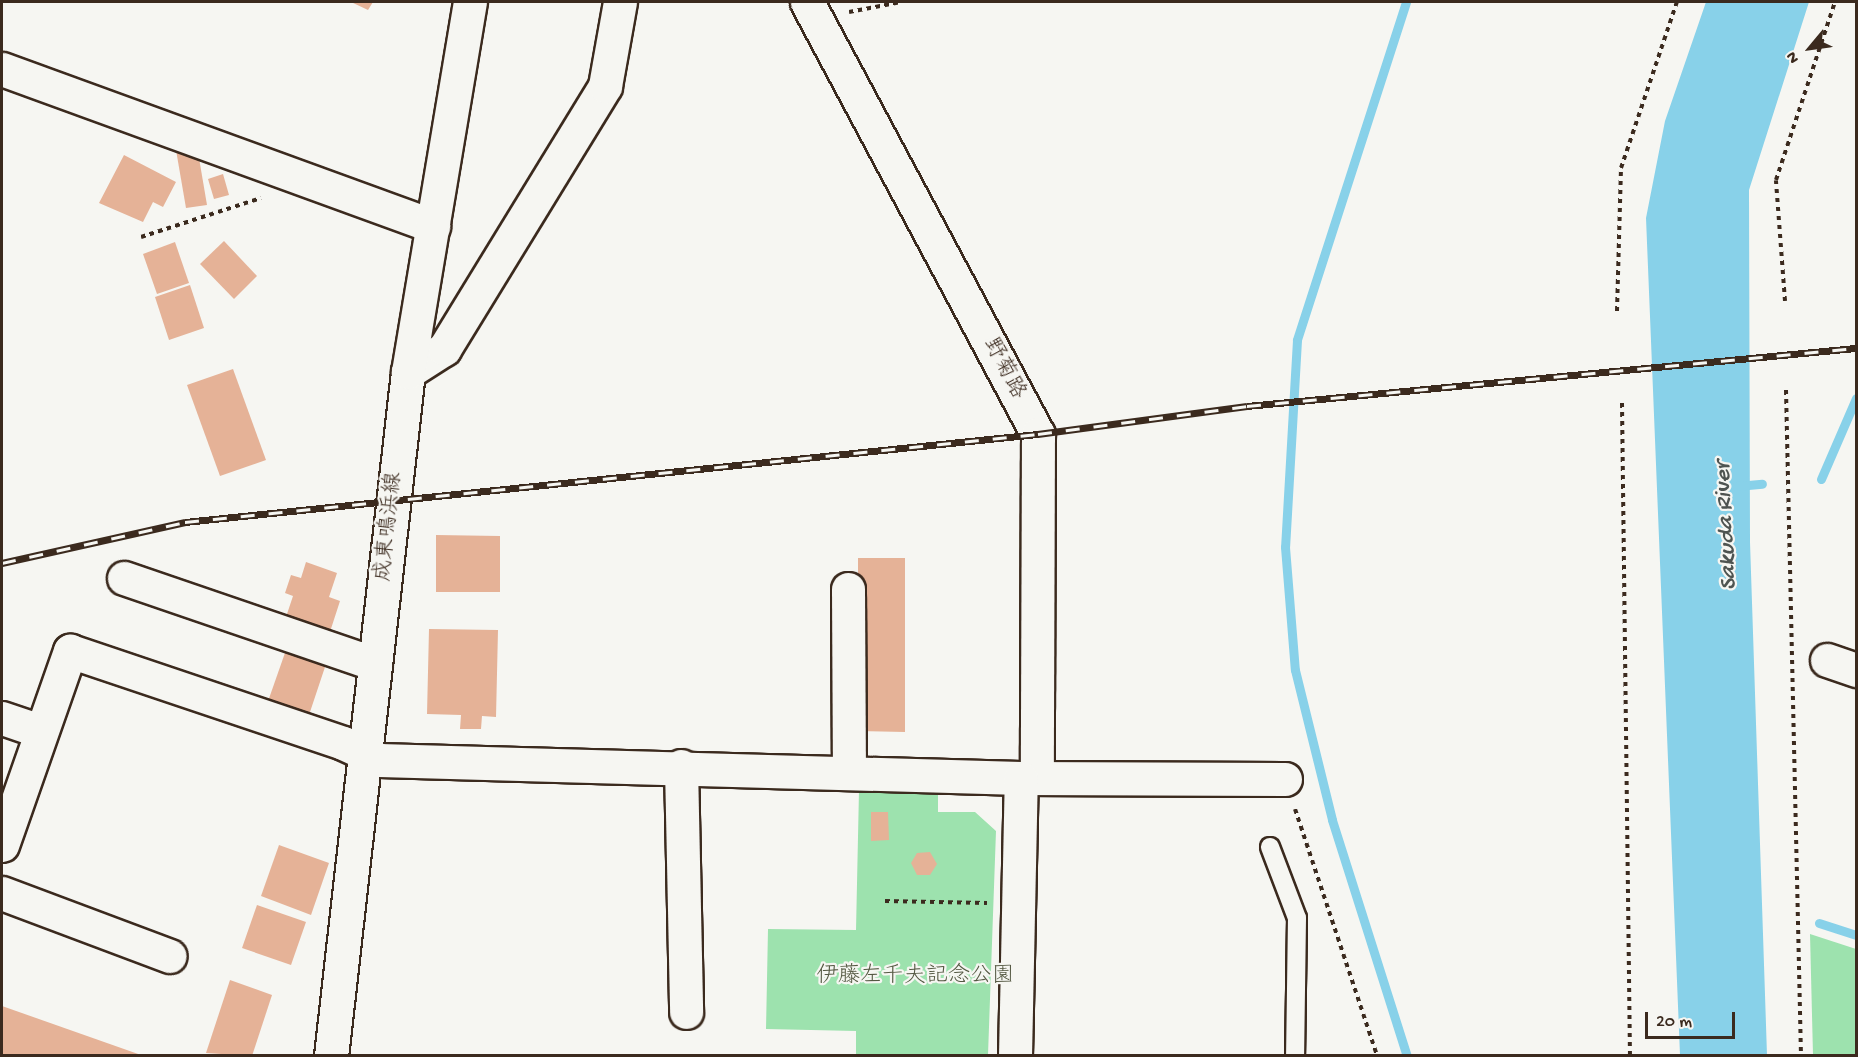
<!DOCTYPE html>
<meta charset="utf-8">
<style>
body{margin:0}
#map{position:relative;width:1858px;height:1057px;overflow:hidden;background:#f6f6f2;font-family:"Gochi Hand","Klee One",sans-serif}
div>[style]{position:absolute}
.green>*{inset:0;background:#9de2ae}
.water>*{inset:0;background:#88d1e9}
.stream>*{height:9px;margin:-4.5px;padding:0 4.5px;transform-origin:4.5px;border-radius:4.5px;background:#88d1e9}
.building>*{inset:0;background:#e5b297}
.path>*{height:4px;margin-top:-2px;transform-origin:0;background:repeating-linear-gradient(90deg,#3b2a1e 0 4.5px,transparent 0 9px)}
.roads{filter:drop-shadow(2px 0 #3b2a1e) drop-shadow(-2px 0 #3b2a1e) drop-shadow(0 2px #3b2a1e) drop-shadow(0 -2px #3b2a1e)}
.service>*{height:18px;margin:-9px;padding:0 9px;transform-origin:9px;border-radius:9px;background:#f6f6f2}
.minor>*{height:33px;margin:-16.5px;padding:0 16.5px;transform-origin:16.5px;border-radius:16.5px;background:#f6f6f2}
.tertiary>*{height:33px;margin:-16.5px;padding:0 16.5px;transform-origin:16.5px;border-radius:16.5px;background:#f6f6f2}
.secondary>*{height:33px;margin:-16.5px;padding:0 16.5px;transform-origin:16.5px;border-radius:16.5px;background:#f6f6f2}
.rail>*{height:7px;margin-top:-3.5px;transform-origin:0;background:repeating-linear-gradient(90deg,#f6f6f2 0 14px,#3b2a1e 0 28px);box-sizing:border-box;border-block:2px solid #3b2a1e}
span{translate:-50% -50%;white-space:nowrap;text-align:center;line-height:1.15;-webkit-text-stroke:4.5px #f6f6f2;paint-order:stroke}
.street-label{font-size:22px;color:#3b2a1e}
.park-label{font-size:22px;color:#545842}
.water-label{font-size:24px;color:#4e5451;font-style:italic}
.frame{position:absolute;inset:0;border:3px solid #3b2a1e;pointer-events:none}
.north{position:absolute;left:1780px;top:18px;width:60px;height:60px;-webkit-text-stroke:4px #f6f6f2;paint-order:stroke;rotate:241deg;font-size:16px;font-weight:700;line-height:24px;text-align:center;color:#3b2a1e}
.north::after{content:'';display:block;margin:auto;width:21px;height:27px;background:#3b2a1e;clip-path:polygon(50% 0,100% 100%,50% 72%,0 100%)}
.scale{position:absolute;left:1645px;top:1012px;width:90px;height:27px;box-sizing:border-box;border:3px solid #3b2a1e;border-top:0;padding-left:8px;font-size:18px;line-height:21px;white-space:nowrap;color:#3b2a1e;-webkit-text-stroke:4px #f6f6f2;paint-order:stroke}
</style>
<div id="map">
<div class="green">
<div style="clip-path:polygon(859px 790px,938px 791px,938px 812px,975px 812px,996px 831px,988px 1055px,856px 1055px,856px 1031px,766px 1029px,768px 929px,856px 930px)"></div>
<div style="clip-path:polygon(1810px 934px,1856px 949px,1856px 1055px,1813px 1055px)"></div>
</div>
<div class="water">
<div style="clip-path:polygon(1706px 2px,1809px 2px,1749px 190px,1750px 542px,1767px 1055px,1680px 1055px,1646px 218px,1665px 121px)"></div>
</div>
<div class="stream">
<div style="left:1406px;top:2px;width:355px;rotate:107.9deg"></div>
<div style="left:1297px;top:340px;width:207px;rotate:93.3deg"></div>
<div style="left:1285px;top:547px;width:123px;rotate:85.4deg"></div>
<div style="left:1295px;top:670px;width:154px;rotate:76.1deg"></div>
<div style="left:1332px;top:820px;width:248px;rotate:72.4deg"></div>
<div style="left:1821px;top:479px;width:88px;rotate:-66.6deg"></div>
<div style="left:1737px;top:486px;width:25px;rotate:-5deg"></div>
<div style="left:1819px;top:923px;width:39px;rotate:18deg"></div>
</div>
<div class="building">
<div style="clip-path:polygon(351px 2px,373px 2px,368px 10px)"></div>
<div style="clip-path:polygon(176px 150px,199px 158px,207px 205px,186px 208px)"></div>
<div style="clip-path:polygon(124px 155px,176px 182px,163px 207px,153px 202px,143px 222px,99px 203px)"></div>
<div style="clip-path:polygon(223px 174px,229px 195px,214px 199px,208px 179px)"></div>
<div style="clip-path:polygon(224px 241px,257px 276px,234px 299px,200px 264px)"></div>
<div style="clip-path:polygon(175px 242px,189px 283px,157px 294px,143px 254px)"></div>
<div style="clip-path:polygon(190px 285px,204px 328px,169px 340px,155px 297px)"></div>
<div style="clip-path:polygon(233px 369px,266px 460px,220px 476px,187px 385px)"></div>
<div style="clip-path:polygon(436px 535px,500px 536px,500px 592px,436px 592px)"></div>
<div style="clip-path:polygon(858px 558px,905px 558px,905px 732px,858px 731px)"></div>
<div style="clip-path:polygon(306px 562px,337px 573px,329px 597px,340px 601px,328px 638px,284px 623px,293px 596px,285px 593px,291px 575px,301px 578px)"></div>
<div style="clip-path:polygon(429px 629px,498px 630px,496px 717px,482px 716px,481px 729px,460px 729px,461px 715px,427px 714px)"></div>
<div style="clip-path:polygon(286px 650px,326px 664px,307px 721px,266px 707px)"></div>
<div style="clip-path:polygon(871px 812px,888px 812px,889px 840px,871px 841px)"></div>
<div style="clip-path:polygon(279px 845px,329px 863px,311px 915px,261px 896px)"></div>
<div style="clip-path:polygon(930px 852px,937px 864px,930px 875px,917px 875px,911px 863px,917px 853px)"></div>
<div style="clip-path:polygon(257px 905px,306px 922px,291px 965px,242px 948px)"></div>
<div style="clip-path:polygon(230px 980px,272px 995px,252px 1056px,206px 1053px)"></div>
<div style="clip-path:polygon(2px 1006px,141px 1055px,141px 1056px,2px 1056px)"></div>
</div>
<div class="path">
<div style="left:849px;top:12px;width:53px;rotate:-10.9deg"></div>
<div style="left:141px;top:237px;width:126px;rotate:-18deg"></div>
<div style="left:1785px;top:301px;width:121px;rotate:-94.3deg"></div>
<div style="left:1776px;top:180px;width:188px;rotate:-71.7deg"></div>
<div style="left:1617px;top:311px;width:143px;rotate:-88.4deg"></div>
<div style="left:1621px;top:168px;width:175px;rotate:-71.4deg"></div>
<div style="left:1786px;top:390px;width:666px;rotate:88.71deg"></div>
<div style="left:1622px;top:403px;width:653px;rotate:89.3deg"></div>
<div style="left:1295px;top:809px;width:260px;rotate:71.6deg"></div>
<div style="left:885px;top:901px;width:102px;rotate:1.1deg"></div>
</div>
<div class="roads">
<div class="service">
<div style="left:1270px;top:847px;width:76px;rotate:69.2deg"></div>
<div style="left:1297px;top:918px;width:138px;rotate:90.8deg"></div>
</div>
<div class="minor">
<div style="left:807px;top:2px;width:490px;rotate:61.9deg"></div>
<div style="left:1038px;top:434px;width:344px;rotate:90.2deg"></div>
<div style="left:2px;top:69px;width:459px;rotate:20deg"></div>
<div style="left:408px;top:372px;width:43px;rotate:-32.6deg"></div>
<div style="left:444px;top:349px;width:308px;rotate:-58.5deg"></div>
<div style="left:605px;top:86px;width:85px;rotate:-79.9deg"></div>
<div style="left:124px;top:578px;width:265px;rotate:18.9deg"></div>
<div style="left:848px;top:589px;width:182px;rotate:89.7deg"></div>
<div style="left:1827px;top:660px;width:31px;rotate:19deg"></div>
<div style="left:2px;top:718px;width:40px;rotate:18.9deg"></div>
<div style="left:681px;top:766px;width:246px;rotate:88.8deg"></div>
<div style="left:2px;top:845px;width:206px;rotate:-70.7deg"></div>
<div style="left:70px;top:651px;width:288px;rotate:18.6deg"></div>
<div style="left:343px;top:743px;width:40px;rotate:25deg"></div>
<div style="left:379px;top:760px;width:642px;rotate:1.61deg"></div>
<div style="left:1021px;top:778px;width:264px;rotate:0.2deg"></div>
<div style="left:2px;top:893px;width:179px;rotate:20.6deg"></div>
</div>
<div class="tertiary">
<div style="left:1015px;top:1056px;width:278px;rotate:-88.8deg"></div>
</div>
<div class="secondary">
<div style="left:331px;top:1056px;width:688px;rotate:-83.58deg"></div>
<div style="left:408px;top:372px;width:375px;rotate:-80.5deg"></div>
</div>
</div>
<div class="rail">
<div style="left:2px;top:563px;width:188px;rotate:-12.6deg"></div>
<div style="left:185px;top:522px;width:858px;rotate:-5.89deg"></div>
<div style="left:1038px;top:434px;width:211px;rotate:-7.6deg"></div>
<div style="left:1247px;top:406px;width:612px;rotate:-5.44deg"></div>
</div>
<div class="street-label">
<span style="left:1003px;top:369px;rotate:62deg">野菊路</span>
<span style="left:390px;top:527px;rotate:-84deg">成東鳴浜線</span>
</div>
<div class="park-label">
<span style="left:915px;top:978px">伊藤左千夫記念公園</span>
</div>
<div class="water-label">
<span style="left:1727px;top:526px;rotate:-93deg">Sakuda River</span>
</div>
<div class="frame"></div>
<div class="north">N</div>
<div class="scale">20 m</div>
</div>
